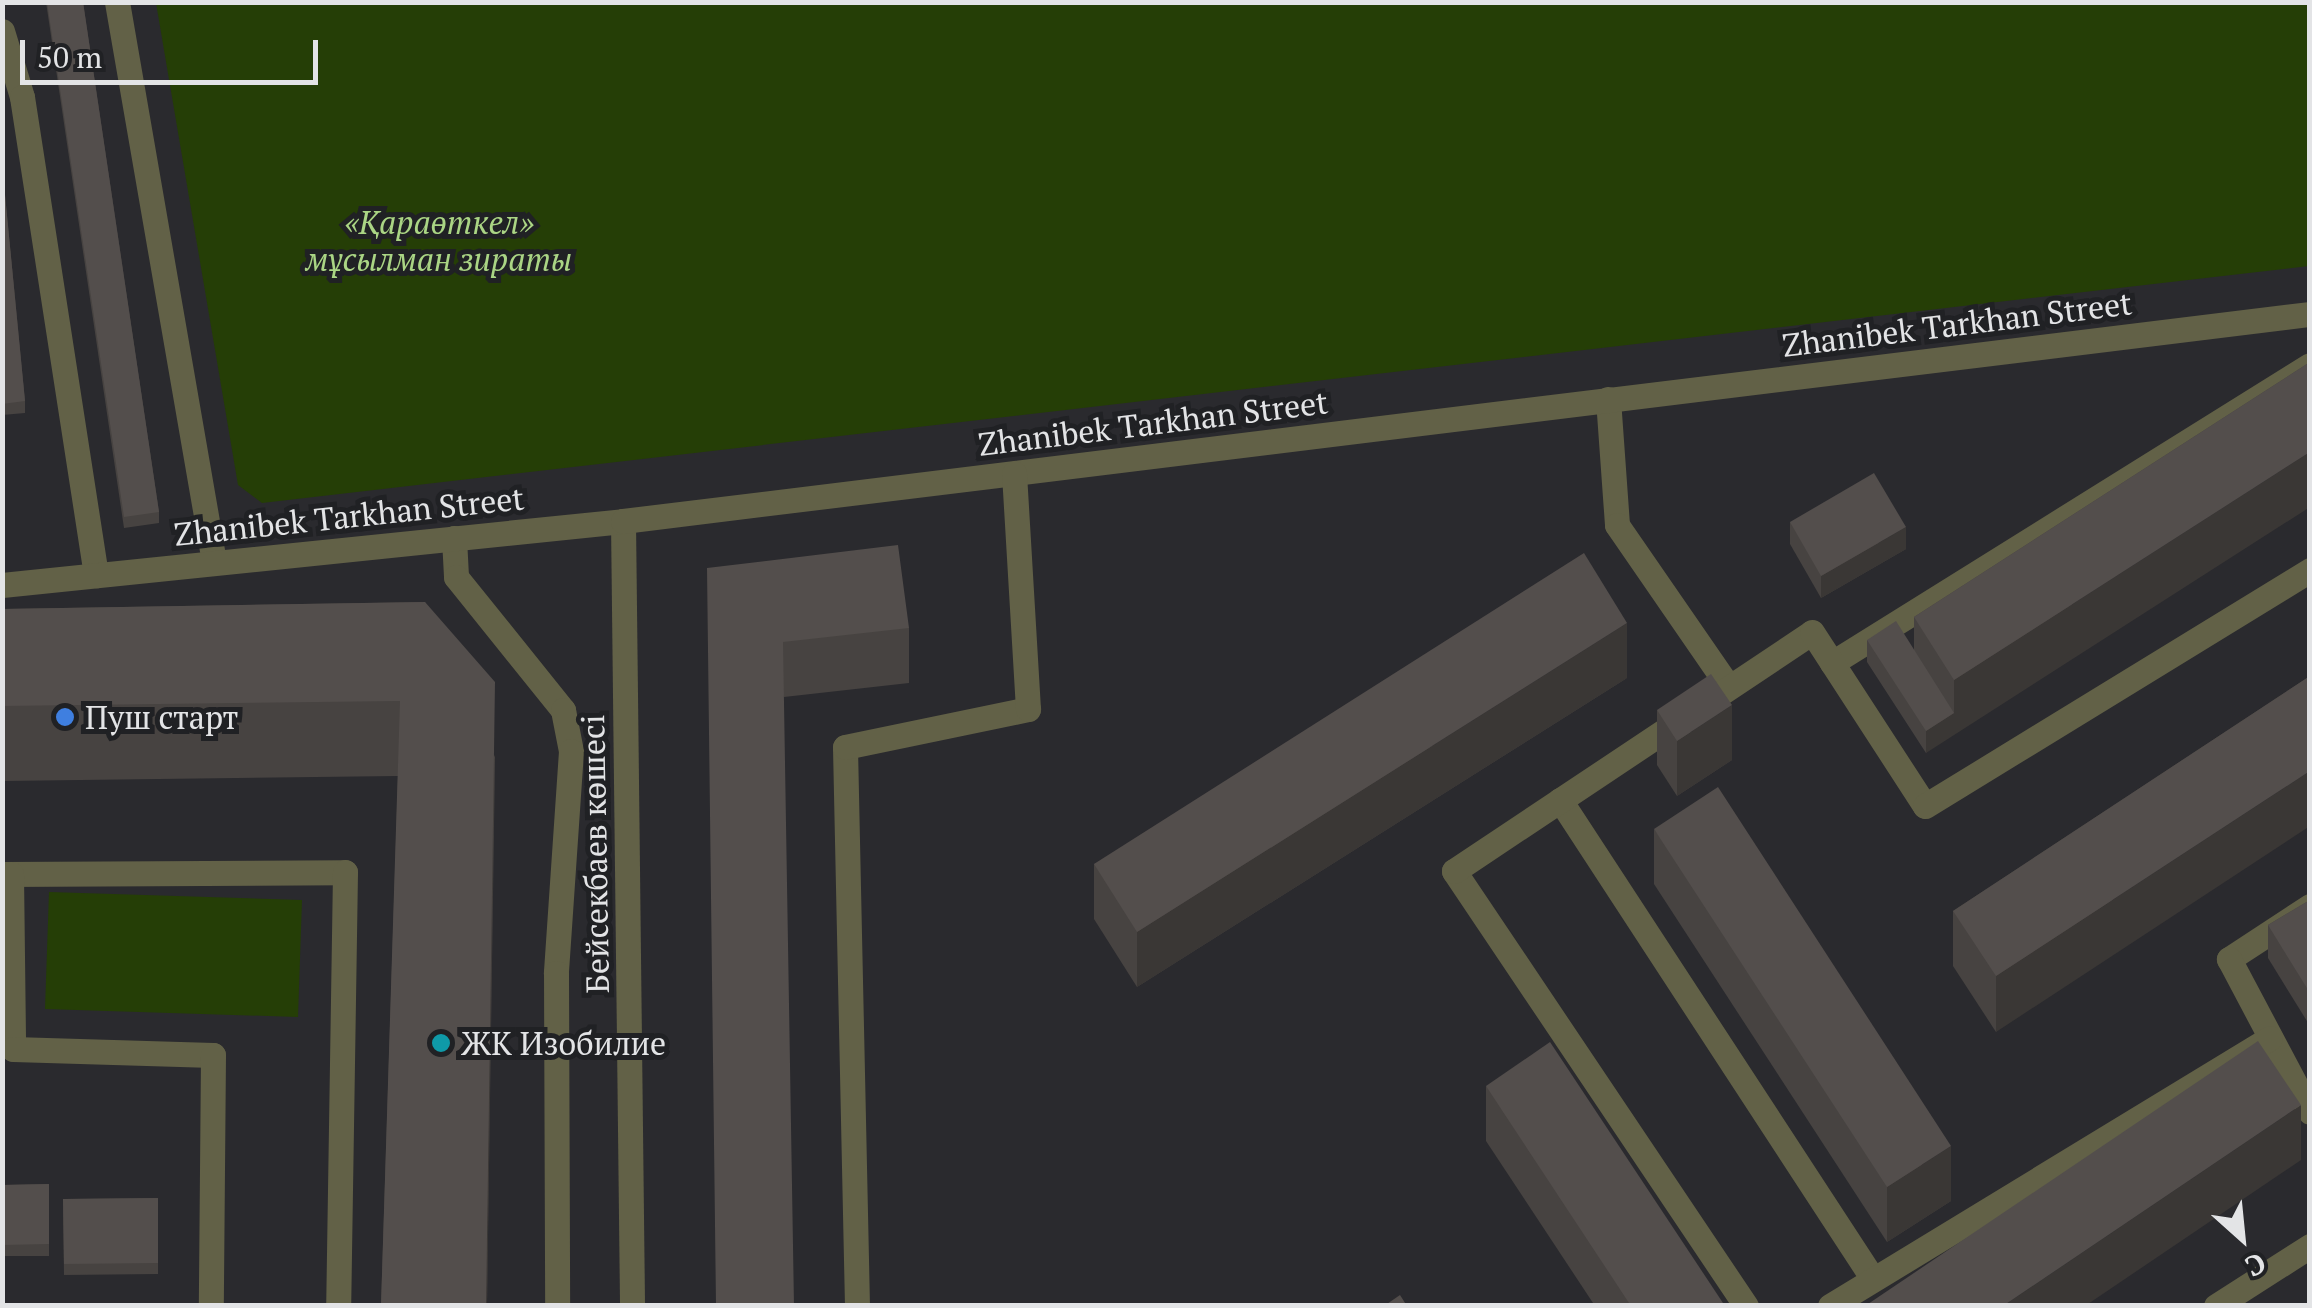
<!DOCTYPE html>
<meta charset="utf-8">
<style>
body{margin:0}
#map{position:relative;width:2312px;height:1308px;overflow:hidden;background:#2a2a2e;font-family:"PT Serif",serif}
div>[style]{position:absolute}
.green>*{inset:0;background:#253e06}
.minor>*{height:25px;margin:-12.5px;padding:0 12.5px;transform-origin:12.5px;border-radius:12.5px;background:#626147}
.wall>*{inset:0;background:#474341}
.shaded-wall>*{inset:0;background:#3a3735}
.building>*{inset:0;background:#534e4c}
.dots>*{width:28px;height:28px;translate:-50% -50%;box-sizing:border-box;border:5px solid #202124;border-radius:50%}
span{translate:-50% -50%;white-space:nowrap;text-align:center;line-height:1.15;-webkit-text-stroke:10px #202124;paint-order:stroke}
.park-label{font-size:32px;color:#aad584;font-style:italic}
.street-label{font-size:32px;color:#e3e4e6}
.poi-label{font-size:32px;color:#e3e4e6}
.left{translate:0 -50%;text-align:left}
.frame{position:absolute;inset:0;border:5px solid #e3e4e6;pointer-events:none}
.north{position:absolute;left:2192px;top:1188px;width:100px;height:100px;-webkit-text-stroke:8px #202124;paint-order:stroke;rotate:153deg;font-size:28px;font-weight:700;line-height:40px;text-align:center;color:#e3e4e6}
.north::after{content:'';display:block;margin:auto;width:35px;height:45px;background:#e3e4e6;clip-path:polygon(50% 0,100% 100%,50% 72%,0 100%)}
.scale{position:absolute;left:20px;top:40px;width:298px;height:45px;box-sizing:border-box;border:5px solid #e3e4e6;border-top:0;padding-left:12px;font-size:30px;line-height:35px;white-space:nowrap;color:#e3e4e6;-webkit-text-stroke:8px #202124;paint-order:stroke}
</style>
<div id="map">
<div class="green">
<div style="clip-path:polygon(156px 3px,2309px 3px,2309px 266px,262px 503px,238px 485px)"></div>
<div style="clip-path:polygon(49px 892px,302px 900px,298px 1017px,45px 1009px)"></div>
</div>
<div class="minor">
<div style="left:117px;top:2px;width:568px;rotate:80.17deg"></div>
<div style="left:2px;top:31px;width:69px;rotate:73.1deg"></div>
<div style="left:22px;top:97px;width:484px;rotate:81.2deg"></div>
<div style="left:1608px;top:399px;width:126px;rotate:85.9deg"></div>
<div style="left:1617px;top:525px;width:196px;rotate:55.4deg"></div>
<div style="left:623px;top:521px;width:785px;rotate:89.34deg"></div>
<div style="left:454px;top:538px;width:39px;rotate:87deg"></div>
<div style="left:456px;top:577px;width:171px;rotate:51.2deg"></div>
<div style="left:563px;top:710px;width:42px;rotate:79deg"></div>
<div style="left:571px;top:751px;width:223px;rotate:93.9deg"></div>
<div style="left:556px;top:973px;width:333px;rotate:89.8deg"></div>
<div style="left:2px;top:585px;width:624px;rotate:-5.88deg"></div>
<div style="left:623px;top:521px;width:1700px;rotate:-7deg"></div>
<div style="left:1832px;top:663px;width:563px;rotate:-31.94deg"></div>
<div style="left:1560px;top:800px;width:569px;rotate:56.84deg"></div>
<div style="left:2px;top:874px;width:343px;rotate:-0.3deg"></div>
<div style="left:345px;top:872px;width:434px;rotate:90.9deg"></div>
<div style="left:11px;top:874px;width:175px;rotate:89.3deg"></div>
<div style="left:13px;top:1049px;width:200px;rotate:1.7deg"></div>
<div style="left:213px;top:1055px;width:251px;rotate:90.5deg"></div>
<div style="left:2310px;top:906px;width:97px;rotate:146.8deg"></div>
<div style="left:2229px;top:959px;width:173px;rotate:62.1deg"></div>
<div style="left:857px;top:1306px;width:559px;rotate:-91.23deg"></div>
<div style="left:845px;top:747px;width:187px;rotate:-11.7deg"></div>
<div style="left:1028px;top:709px;width:236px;rotate:-93.4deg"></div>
<div style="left:1746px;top:1306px;width:524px;rotate:-123.87deg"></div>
<div style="left:1454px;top:871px;width:430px;rotate:-33.7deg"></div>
<div style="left:1812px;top:632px;width:207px;rotate:57deg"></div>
<div style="left:1925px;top:806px;width:452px;rotate:-31.5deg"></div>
<div style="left:1830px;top:1306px;width:515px;rotate:-31.35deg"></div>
<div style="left:2216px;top:1306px;width:112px;rotate:-32.6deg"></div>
</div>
<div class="wall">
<div style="clip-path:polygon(46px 2px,83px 2px,159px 512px,159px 523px,124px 528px)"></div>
<div style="clip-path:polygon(2px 164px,25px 401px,25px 413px,2px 415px)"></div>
<div style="clip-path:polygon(2310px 362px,1926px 753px,1867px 662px,1867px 640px,1914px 650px,1914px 617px)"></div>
<div style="clip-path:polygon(1790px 522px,1906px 549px,1821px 598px,1790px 544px)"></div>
<div style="clip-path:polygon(707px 568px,909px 628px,909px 683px,784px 697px)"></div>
<div style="clip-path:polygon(425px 602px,495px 757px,487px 1306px,381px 1306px,398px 776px,2px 781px,2px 609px)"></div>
<div style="clip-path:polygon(2310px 676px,1996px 1032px,1953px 966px,1953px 911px)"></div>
<div style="clip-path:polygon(1627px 678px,1137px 987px,1094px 919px,1094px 864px)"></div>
<div style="clip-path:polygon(1657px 710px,1732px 760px,1677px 796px,1657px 765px)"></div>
<div style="clip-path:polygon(1654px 829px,1951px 1201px,1887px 1242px,1654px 884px)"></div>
<div style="clip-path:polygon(2310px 900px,2310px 1026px,2268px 958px,2268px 925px)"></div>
<div style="clip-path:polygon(1486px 1086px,1725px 1306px,1595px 1306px,1486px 1141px)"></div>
<div style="clip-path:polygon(49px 1184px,49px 1256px,2px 1256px,2px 1185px)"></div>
<div style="clip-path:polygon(158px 1198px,158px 1274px,64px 1275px,63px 1199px)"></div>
</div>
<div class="shaded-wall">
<div style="clip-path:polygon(2310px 452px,2310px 507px,1926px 753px,1926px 731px,1954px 713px,1954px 680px)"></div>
<div style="clip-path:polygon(1906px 527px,1906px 549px,1821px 598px,1821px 576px)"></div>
<div style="clip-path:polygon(1627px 623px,1627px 678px,1137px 987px,1137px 932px)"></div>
<div style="clip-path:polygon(495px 682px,487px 1306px,486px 1306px)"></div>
<div style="clip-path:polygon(1732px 705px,1732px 760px,1677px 796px,1677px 741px)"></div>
<div style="clip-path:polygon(2310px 771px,2310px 826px,1996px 1032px,1996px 976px)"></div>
<div style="clip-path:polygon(2301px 1105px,2301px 1160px,2085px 1306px,2003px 1306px)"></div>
<div style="clip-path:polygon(1951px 1146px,1951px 1201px,1887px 1242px,1887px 1187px)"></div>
</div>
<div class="building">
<div style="clip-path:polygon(47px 2px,83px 2px,159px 512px,124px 517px)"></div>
<div style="clip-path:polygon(2px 164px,25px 401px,2px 404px)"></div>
<div style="clip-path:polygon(2310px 362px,2310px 452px,1954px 680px,1914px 617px)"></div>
<div style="clip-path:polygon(1874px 473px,1906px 527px,1821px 576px,1790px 522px)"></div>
<div style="clip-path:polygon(898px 545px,909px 628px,783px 642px,794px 1306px,716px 1306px,707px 568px)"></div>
<div style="clip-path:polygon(1584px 553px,1627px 623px,1137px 932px,1094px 864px)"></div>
<div style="clip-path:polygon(425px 602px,495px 682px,486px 1306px,381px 1306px,400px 701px,2px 706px,2px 609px)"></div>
<div style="clip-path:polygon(1896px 621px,1954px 713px,1926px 731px,1867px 640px)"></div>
<div style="clip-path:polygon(1711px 674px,1732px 705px,1677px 741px,1657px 710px)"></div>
<div style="clip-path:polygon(2310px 676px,2310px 771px,1996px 976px,1953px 911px)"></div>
<div style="clip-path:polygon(1718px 787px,1951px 1146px,1887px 1187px,1654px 829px)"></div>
<div style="clip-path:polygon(2310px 900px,2310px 993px,2268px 925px)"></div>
<div style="clip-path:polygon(2258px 1041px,2301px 1105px,2003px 1306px,1865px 1306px)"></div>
<div style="clip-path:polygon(1550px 1042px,1725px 1306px,1631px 1306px,1486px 1086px)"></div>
<div style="clip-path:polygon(49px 1184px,49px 1244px,2px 1245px,2px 1185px)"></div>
<div style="clip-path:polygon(158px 1198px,158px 1263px,64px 1264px,63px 1199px)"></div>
<div style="clip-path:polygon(1400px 1295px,1407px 1306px,1384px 1306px)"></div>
</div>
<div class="dots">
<div style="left:65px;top:717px;background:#3f7fe0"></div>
<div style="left:441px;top:1043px;background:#0f9aa8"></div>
</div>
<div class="park-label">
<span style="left:439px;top:241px">«Қараөткел»<br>мұсылман зираты</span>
</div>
<div class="street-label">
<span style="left:1957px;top:324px;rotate:-7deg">Zhanibek Tarkhan Street</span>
<span style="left:1153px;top:423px;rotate:-7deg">Zhanibek Tarkhan Street</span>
<span style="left:349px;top:516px;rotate:-6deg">Zhanibek Tarkhan Street</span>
<span style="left:595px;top:854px;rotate:-91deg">Бейсекбаев көшесі</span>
</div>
<div class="poi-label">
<span class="left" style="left:85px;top:717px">Пуш старт</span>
<span class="left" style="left:461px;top:1043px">ЖК Изобилие</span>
</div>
<div class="frame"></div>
<div class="north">С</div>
<div class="scale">50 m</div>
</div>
